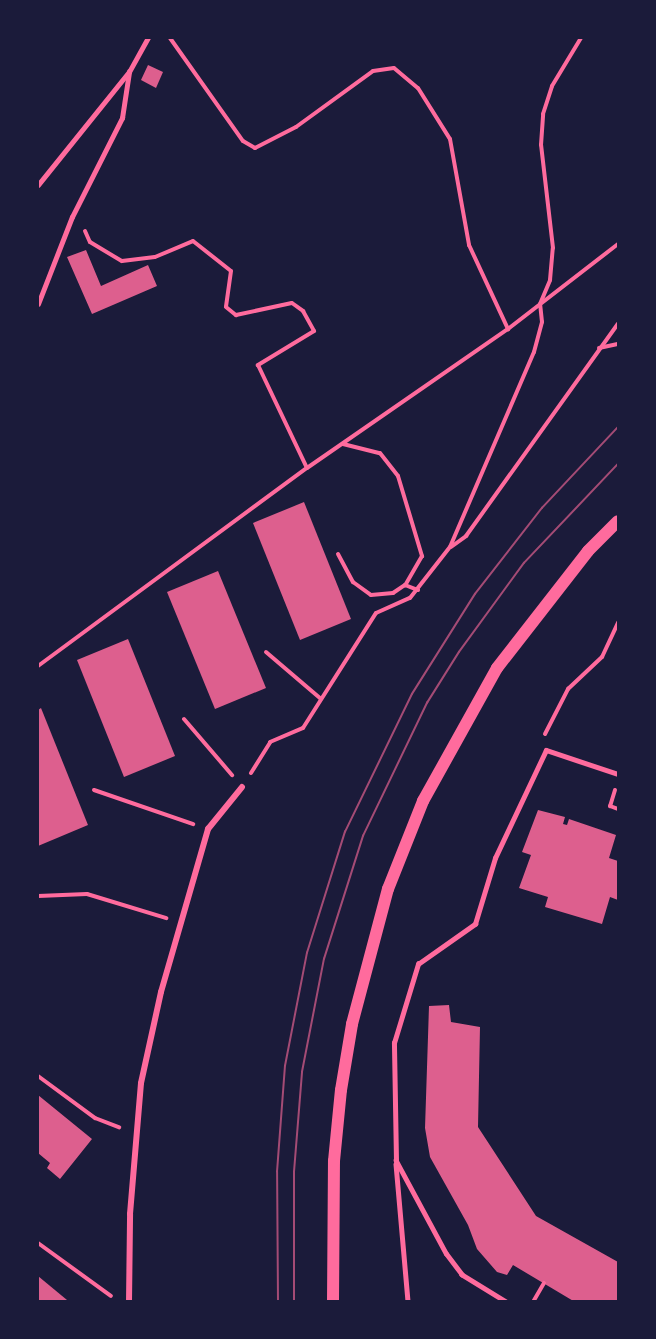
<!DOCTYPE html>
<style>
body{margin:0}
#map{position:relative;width:656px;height:1339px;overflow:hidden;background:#1b1b3a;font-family:"Fira Sans",sans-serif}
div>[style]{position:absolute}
.building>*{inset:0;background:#dd5f8e}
.path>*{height:4px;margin:-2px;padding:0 2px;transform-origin:2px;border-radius:2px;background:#ff6b9d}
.service>*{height:4.5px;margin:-2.25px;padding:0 2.25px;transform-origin:2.25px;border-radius:2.25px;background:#ff6b9d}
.minor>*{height:6px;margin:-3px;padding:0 3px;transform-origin:3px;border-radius:3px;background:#ff6b9d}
.secondary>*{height:12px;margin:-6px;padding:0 6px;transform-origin:6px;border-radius:6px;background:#ff6b9d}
.tram>*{height:1.5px;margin:-0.75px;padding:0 0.75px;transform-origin:0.75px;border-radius:0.75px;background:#a44b75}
span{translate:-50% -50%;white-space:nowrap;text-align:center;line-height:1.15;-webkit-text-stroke:4.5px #1b1b3a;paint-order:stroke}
.frame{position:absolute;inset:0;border:39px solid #1b1b3a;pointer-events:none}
</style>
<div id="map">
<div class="building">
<div style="clip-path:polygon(148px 65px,163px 72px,156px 88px,141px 80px)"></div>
<div style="clip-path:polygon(86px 250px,101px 286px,148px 265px,157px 286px,92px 314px,67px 257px)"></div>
<div style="clip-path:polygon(304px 502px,351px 619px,300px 640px,253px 523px)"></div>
<div style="clip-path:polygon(218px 571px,266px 688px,215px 709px,167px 592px)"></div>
<div style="clip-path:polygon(128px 639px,175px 756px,124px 777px,77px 660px)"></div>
<div style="clip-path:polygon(41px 708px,88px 825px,38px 846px,38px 710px)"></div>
<div style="clip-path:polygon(538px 810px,565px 817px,563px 824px,567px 825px,569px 819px,616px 835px,609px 858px,618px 861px,618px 900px,610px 897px,602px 924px,545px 907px,548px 897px,519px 888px,531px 855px,522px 852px)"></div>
<div style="clip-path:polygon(449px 1005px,451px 1022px,480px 1027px,478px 1127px,536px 1216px,618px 1262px,618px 1302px,575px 1302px,513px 1265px,507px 1275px,497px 1272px,477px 1249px,468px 1225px,430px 1157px,425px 1128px,429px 1006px)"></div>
<div style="clip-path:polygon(38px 1095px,92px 1139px,60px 1179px,47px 1168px,50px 1163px,38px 1153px)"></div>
<div style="clip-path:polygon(38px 1276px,67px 1300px,66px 1302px,38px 1302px)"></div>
</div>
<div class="path">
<div style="left:170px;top:38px;width:126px;rotate:54.7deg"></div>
<div style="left:243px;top:141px;width:14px;rotate:30deg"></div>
<div style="left:255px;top:148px;width:46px;rotate:-27.1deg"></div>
<div style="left:296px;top:127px;width:95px;rotate:-36deg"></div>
<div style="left:373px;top:71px;width:21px;rotate:-8deg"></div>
<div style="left:394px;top:68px;width:31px;rotate:40deg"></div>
<div style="left:418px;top:88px;width:60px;rotate:57.9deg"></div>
<div style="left:450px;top:139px;width:108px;rotate:79.8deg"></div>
<div style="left:469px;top:245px;width:93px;rotate:65.1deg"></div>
<div style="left:85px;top:231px;width:12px;rotate:66deg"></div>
<div style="left:90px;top:242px;width:37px;rotate:31deg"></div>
<div style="left:122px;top:261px;width:33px;rotate:-7deg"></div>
<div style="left:155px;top:257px;width:41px;rotate:-22.8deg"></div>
<div style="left:193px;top:241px;width:48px;rotate:38.3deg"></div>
<div style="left:231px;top:271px;width:36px;rotate:98deg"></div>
<div style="left:226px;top:307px;width:13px;rotate:39deg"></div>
<div style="left:236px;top:315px;width:57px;rotate:-12.1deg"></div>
<div style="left:292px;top:303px;width:14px;rotate:36deg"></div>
<div style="left:303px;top:311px;width:23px;rotate:61deg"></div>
<div style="left:314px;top:331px;width:66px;rotate:148.7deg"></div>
<div style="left:258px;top:365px;width:114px;rotate:64.6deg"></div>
<div style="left:599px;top:348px;width:19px;rotate:-12deg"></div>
<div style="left:343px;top:444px;width:38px;rotate:14deg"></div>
<div style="left:380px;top:453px;width:29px;rotate:52deg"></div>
<div style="left:398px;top:476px;width:84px;rotate:73.3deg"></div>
<div style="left:422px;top:556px;width:34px;rotate:120deg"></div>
<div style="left:405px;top:585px;width:14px;rotate:21deg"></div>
<div style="left:451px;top:547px;width:19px;rotate:-36deg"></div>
<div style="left:466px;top:536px;width:261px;rotate:-54.4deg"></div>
<div style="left:338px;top:554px;width:32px;rotate:62deg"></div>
<div style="left:353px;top:582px;width:22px;rotate:36deg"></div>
<div style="left:371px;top:595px;width:22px;rotate:-5deg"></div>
<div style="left:393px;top:593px;width:14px;rotate:-34deg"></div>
<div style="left:266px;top:652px;width:72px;rotate:40.5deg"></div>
<div style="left:38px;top:666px;width:334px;rotate:-36.4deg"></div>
<div style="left:307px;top:468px;width:244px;rotate:-34.7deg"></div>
<div style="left:508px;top:329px;width:139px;rotate:-37.7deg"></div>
<div style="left:184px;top:719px;width:74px;rotate:49.4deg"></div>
<div style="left:545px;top:734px;width:51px;rotate:-62.9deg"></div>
<div style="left:568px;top:689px;width:47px;rotate:-43.3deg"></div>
<div style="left:602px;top:657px;width:38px;rotate:-65deg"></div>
<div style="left:251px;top:773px;width:36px;rotate:-58deg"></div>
<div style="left:270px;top:742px;width:36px;rotate:-23deg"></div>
<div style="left:303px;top:728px;width:136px;rotate:-57.6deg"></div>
<div style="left:376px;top:613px;width:37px;rotate:-24deg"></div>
<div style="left:410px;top:598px;width:65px;rotate:-51.9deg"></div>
<div style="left:450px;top:547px;width:212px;rotate:-66.7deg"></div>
<div style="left:534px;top:352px;width:31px;rotate:-75deg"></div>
<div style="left:542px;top:322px;width:18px;rotate:-96deg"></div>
<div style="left:540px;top:304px;width:26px;rotate:-67deg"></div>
<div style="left:550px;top:280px;width:32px;rotate:-85deg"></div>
<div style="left:553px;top:248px;width:104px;rotate:-96.6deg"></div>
<div style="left:541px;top:145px;width:31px;rotate:-86deg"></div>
<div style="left:543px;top:114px;width:29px;rotate:-72deg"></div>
<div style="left:552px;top:86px;width:56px;rotate:-58.9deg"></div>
<div style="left:94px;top:790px;width:105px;rotate:19deg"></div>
<div style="left:615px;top:790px;width:17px;rotate:107deg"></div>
<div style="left:610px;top:806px;width:9px;rotate:21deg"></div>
<div style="left:38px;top:896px;width:49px;rotate:-2.3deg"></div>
<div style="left:87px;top:894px;width:83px;rotate:16.9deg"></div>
<div style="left:38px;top:1076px;width:71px;rotate:36.4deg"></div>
<div style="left:95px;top:1118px;width:26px;rotate:21deg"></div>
<div style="left:38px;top:1243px;width:90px;rotate:36deg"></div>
<div style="left:533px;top:1302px;width:22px;rotate:-60deg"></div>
</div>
<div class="service">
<div style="left:38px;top:185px;width:144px;rotate:-51.2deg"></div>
<div style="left:38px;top:304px;width:93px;rotate:-68.7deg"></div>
<div style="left:72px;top:217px;width:111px;rotate:-63.2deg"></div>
<div style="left:122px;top:118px;width:47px;rotate:-81.3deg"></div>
<div style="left:129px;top:72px;width:39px;rotate:-61deg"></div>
<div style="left:396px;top:1164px;width:139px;rotate:85deg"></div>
<div style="left:506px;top:1302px;width:52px;rotate:-148.5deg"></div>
<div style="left:462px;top:1275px;width:26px;rotate:-127deg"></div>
<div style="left:446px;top:1254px;width:106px;rotate:-118.3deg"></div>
<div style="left:396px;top:1161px;width:118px;rotate:-91deg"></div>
<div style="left:394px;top:1043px;width:83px;rotate:-73.1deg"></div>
<div style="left:418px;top:964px;width:70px;rotate:-35.1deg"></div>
<div style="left:475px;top:924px;width:69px;rotate:-73.1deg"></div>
<div style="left:495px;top:858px;width:119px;rotate:-64.7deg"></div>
<div style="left:546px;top:750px;width:76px;rotate:18.4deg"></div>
</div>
<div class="minor">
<div style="left:129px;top:1302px;width:88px;rotate:-89.3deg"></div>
<div style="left:130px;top:1214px;width:131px;rotate:-85.2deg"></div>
<div style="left:141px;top:1083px;width:93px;rotate:-77.6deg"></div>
<div style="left:161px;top:992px;width:170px;rotate:-73.9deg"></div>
<div style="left:208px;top:829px;width:54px;rotate:-51deg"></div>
</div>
<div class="secondary">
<div style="left:333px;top:1302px;width:141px;rotate:-89.6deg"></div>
<div style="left:334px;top:1161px;width:71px;rotate:-84.4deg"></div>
<div style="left:341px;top:1090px;width:67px;rotate:-80.5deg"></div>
<div style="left:352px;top:1024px;width:140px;rotate:-75.1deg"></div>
<div style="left:388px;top:889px;width:95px;rotate:-68.3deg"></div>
<div style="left:423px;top:801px;width:152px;rotate:-60.9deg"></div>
<div style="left:497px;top:668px;width:148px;rotate:-52.1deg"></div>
<div style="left:588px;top:551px;width:42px;rotate:-45deg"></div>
</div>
<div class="tram">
<div style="left:278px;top:1302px;width:130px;rotate:-90.4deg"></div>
<div style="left:277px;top:1172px;width:106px;rotate:-85.7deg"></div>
<div style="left:285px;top:1066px;width:115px;rotate:-79deg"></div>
<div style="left:307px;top:953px;width:127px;rotate:-72.6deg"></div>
<div style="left:345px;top:832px;width:153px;rotate:-64.1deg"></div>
<div style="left:412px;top:694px;width:118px;rotate:-57.8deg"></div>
<div style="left:475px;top:594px;width:109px;rotate:-52.1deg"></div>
<div style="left:542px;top:508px;width:111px;rotate:-46.8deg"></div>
<div style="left:294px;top:1302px;width:130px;rotate:-90deg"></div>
<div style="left:294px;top:1172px;width:100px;rotate:-85.4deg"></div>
<div style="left:302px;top:1072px;width:115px;rotate:-79deg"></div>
<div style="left:324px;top:959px;width:129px;rotate:-72.4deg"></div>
<div style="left:363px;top:836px;width:148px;rotate:-64.3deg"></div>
<div style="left:427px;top:703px;width:60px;rotate:-57.9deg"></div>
<div style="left:459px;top:652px;width:110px;rotate:-53.9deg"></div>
<div style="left:524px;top:563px;width:137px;rotate:-46.5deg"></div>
</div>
<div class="frame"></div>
</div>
